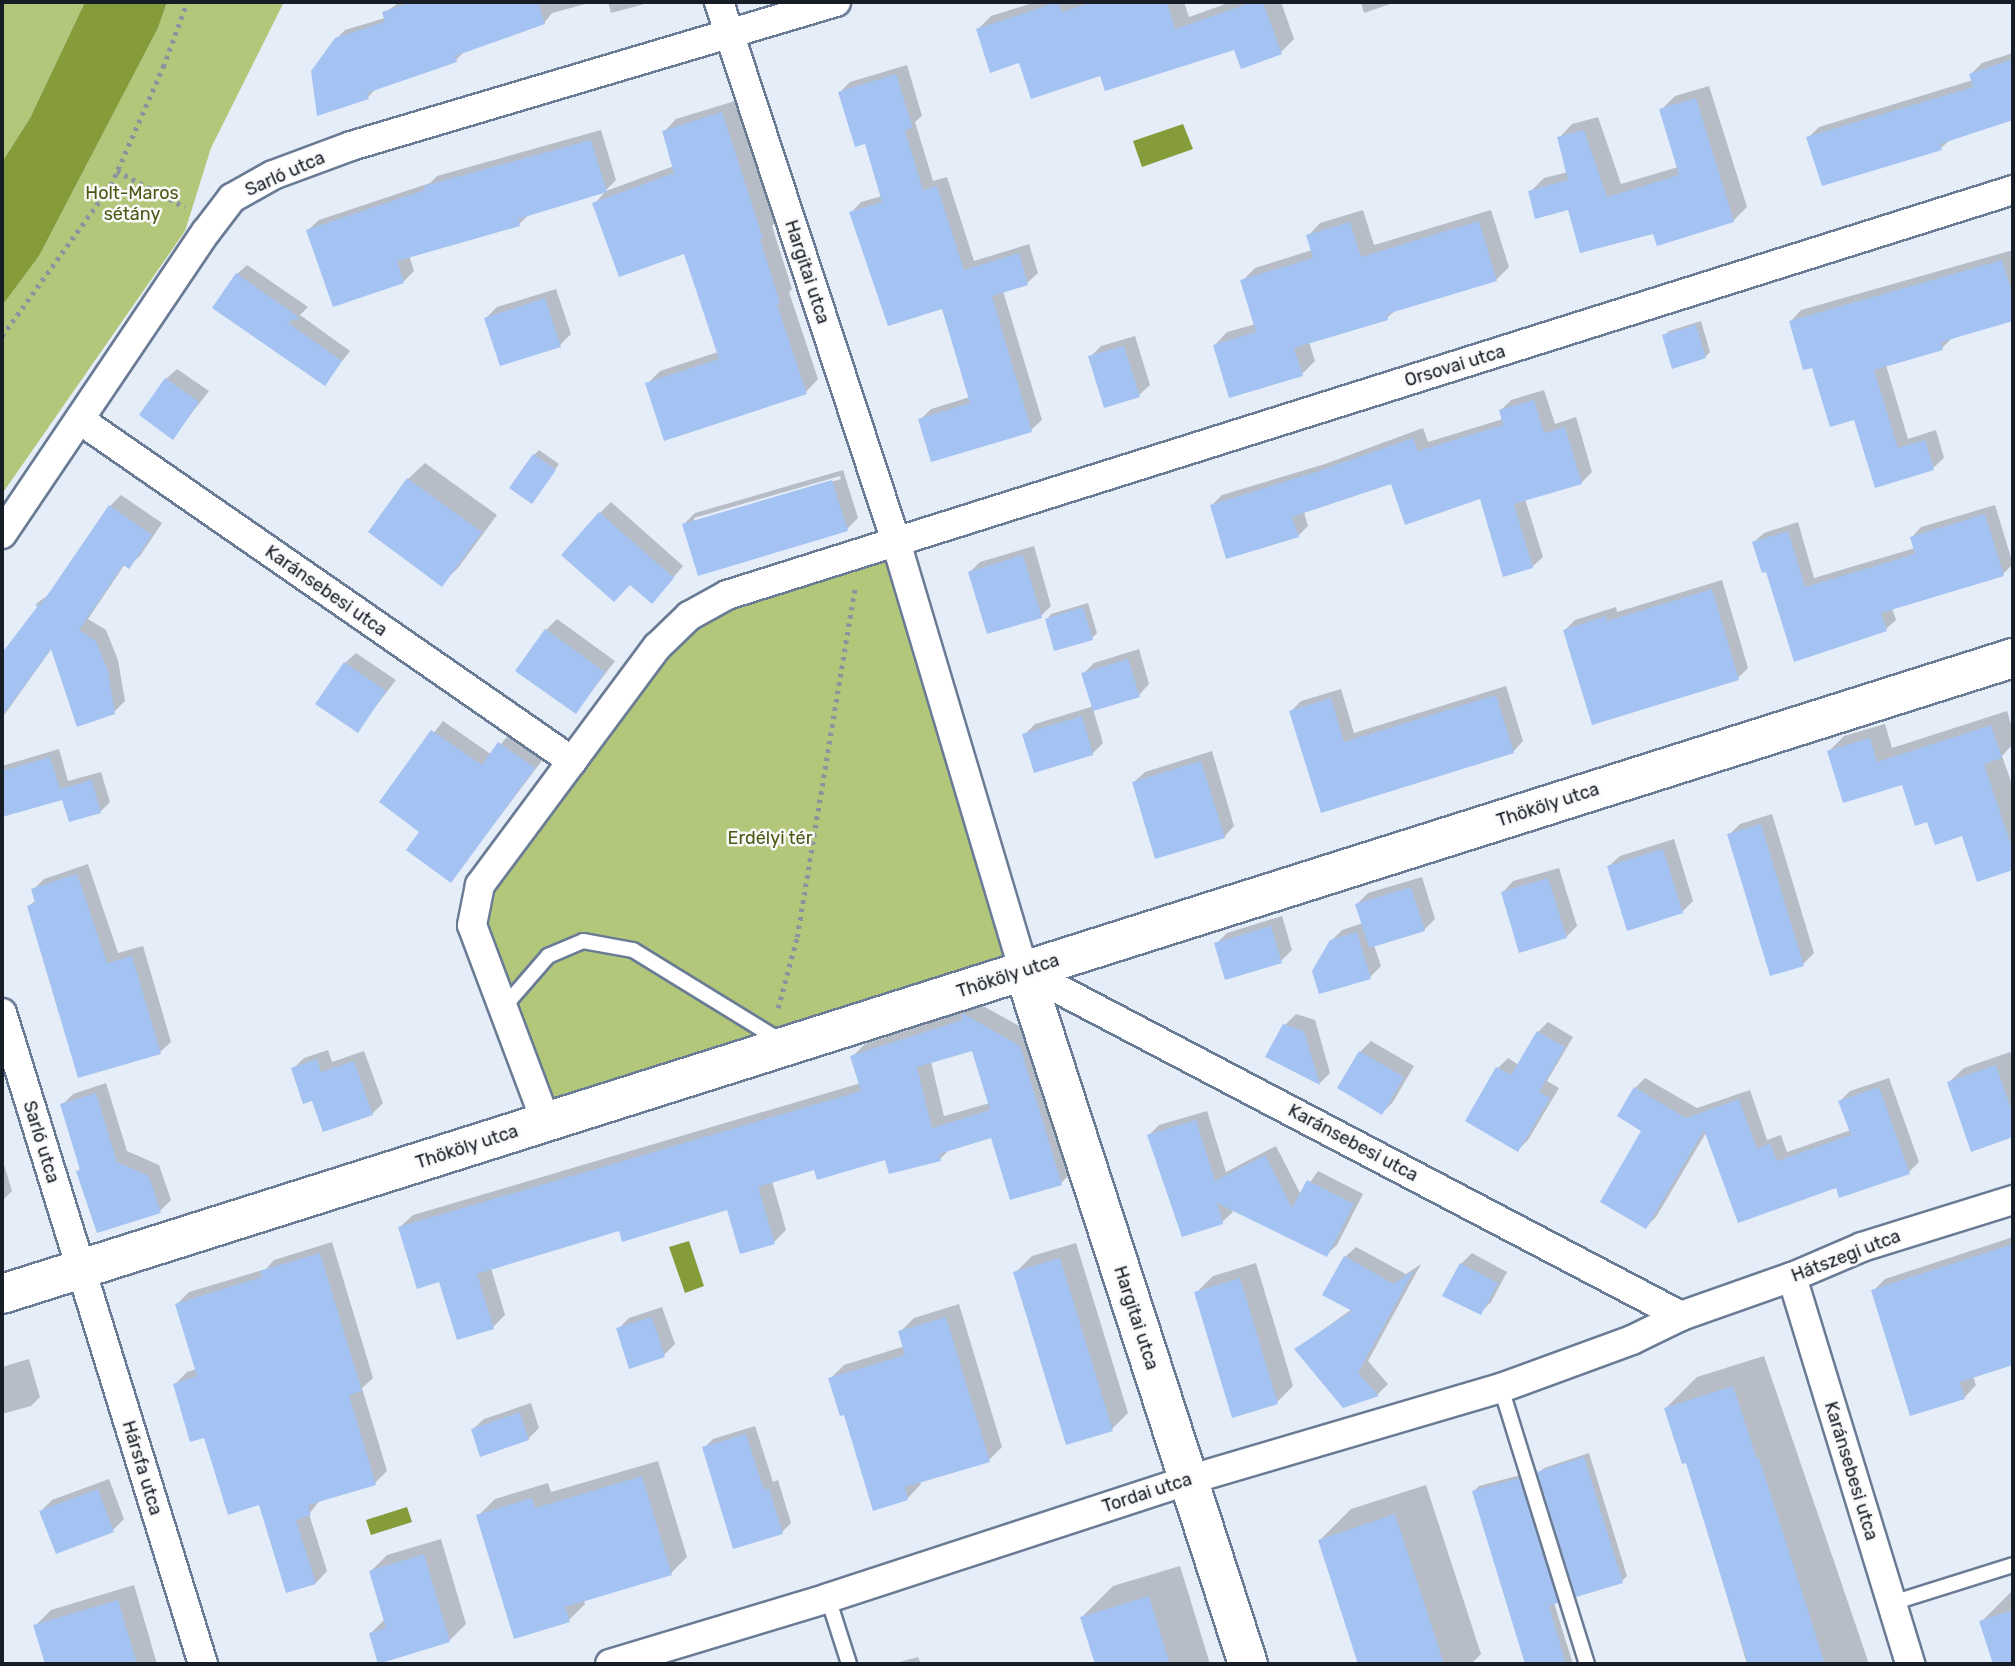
<!DOCTYPE html>
<meta charset="utf-8">
<style>
body{margin:0}
#map{position:relative;width:2015px;height:1666px;overflow:hidden;background:#e5edf9;font-family:Rubik,sans-serif}
div>[style]{position:absolute}
.green>*{inset:0;background:#b2c779}
.water>*{inset:0;background:#869c3b}
.shadow>*{inset:0;background:#0003}
.building>*{inset:0;background:#a4c3f2}
.path>*{height:4.5px;margin-top:-2.25px;transform-origin:0;background:repeating-linear-gradient(90deg,#8c939f 0 3.5px,transparent 0 8.5px)}
.roads{filter:drop-shadow(2px 0 #6a7b95) drop-shadow(-2px 0 #6a7b95) drop-shadow(0 2px #6a7b95) drop-shadow(0 -2px #6a7b95)}
.lane>*{height:14px;margin:-7px;padding:0 7px;transform-origin:7px;border-radius:7px;background:#fff}
.street>*{height:28px;margin:-14px;padding:0 14px;transform-origin:14px;border-radius:14px;background:#fff}
.secondary>*{height:38px;margin:-19px;padding:0 19px;transform-origin:19px;border-radius:19px;background:#fff}
span{translate:-50% -50%;white-space:nowrap;text-align:center;line-height:1.15;-webkit-text-stroke:5px #f9f9f9;paint-order:stroke}
.street-label{font-size:18px;color:#161d27}
.park-label{font-size:18px;color:#4b5914}
.frame{position:absolute;inset:0;border:4px solid #161d27;pointer-events:none}
</style>
<div id="map">
<div class="green">
<div style="clip-path:polygon(2px 2px,85px 2px,30px 118px,2px 162px)"></div>
<div style="clip-path:polygon(167px 2px,284px 2px,211px 148px,185px 231px,2px 494px,2px 306px,39px 256px,158px 28px)"></div>
<div style="clip-path:polygon(896px 542px,1024px 971px,546px 1122px,472px 925px,480px 885px,689px 616px)"></div>
</div>
<div class="water">
<div style="clip-path:polygon(85px 2px,167px 2px,158px 28px,39px 256px,2px 306px,2px 162px,30px 118px)"></div>
<div style="clip-path:polygon(1183px 124px,1193px 149px,1142px 167px,1133px 141px)"></div>
<div style="clip-path:polygon(689px 1241px,704px 1286px,685px 1293px,669px 1247px)"></div>
<div style="clip-path:polygon(407px 1507px,412px 1522px,371px 1535px,366px 1520px)"></div>
</div>
<div class="shadow">
<div style="clip-path:polygon(400px 2px,593px 2px,552px 13px,544px 23px,464px 52px,456px 60px,376px 89px,368px 97px,336px 39px,345px 30px,385px 18px,384px 13px)"></div>
<div style="clip-path:polygon(608px 2px,652px 2px,611px 13px)"></div>
<div style="clip-path:polygon(1036px 2px,1184px 2px,1189px 17px,1231px 2px,1281px 2px,1294px 39px,1281px 52px,1235px 48px,1102px 74px,1021px 61px,978px 29px,991px 16px)"></div>
<div style="clip-path:polygon(1361px 2px,1396px 2px,1364px 13px)"></div>
<div style="clip-path:polygon(2013px 53px,2013px 118px,1951px 139px,1941px 148px,1808px 138px,1819px 127px,1973px 80px,1971px 74px,1982px 63px)"></div>
<div style="clip-path:polygon(907px 65px,922px 116px,915px 122px,933px 181px,947px 177px,974px 261px,1029px 244px,1038px 273px,1027px 283px,1003px 291px,1042px 420px,1031px 430px,920px 420px,931px 409px,970px 397px,943px 307px,851px 213px,861px 202px,882px 196px,866px 141px,840px 92px,850px 82px)"></div>
<div style="clip-path:polygon(1709px 86px,1747px 207px,1733px 221px,1654px 232px,1569px 208px,1530px 192px,1544px 178px,1568px 172px,1559px 138px,1572px 124px,1598px 117px,1621px 184px,1678px 167px,1661px 110px,1675px 96px)"></div>
<div style="clip-path:polygon(735px 101px,775px 223px,772px 226px,792px 289px,789px 292px,818px 379px,806px 392px,647px 384px,660px 371px,718px 352px,685px 252px,594px 204px,606px 191px,674px 166px,664px 132px,676px 119px)"></div>
<div style="clip-path:polygon(601px 130px,616px 180px,606px 190px,531px 213px,519px 224px,409px 255px,414px 271px,403px 282px,308px 230px,319px 220px,430px 183px,437px 176px)"></div>
<div style="clip-path:polygon(1363px 210px,1374px 245px,1491px 210px,1509px 267px,1496px 280px,1396px 310px,1387px 318px,1309px 342px,1315px 361px,1302px 374px,1215px 345px,1227px 332px,1256px 324px,1242px 281px,1255px 268px,1312px 250px,1308px 236px,1320px 223px)"></div>
<div style="clip-path:polygon(2013px 250px,2013px 319px,1954px 336px,1942px 348px,1886px 365px,1908px 439px,1936px 430px,1944px 458px,1933px 468px,1876px 486px,1855px 418px,1814px 365px,1791px 321px,1801px 310px)"></div>
<div style="clip-path:polygon(247px 265px,308px 307px,300px 315px,350px 351px,325px 383px,237px 274px)"></div>
<div style="clip-path:polygon(556px 289px,571px 334px,560px 345px,486px 318px,497px 307px)"></div>
<div style="clip-path:polygon(1701px 321px,1710px 352px,1705px 357px,1664px 336px,1669px 331px)"></div>
<div style="clip-path:polygon(1135px 336px,1150px 385px,1139px 395px,1090px 357px,1101px 346px)"></div>
<div style="clip-path:polygon(177px 369px,209px 391px,173px 437px,166px 379px)"></div>
<div style="clip-path:polygon(1544px 390px,1555px 424px,1576px 417px,1592px 472px,1581px 483px,1525px 499px,1543px 557px,1532px 567px,1481px 497px,1392px 482px,1304px 512px,1308px 526px,1298px 536px,1212px 505px,1222px 495px,1325px 464px,1423px 428px,1428px 442px,1503px 419px,1501px 410px,1511px 400px)"></div>
<div style="clip-path:polygon(539px 450px,559px 464px,536px 497px,534px 455px)"></div>
<div style="clip-path:polygon(425px 463px,497px 515px,458px 568px,441px 584px,370px 532px,408px 479px)"></div>
<div style="clip-path:polygon(evenodd,843px 470px,858px 518px,847px 529px,684px 524px,695px 513px,843px 470px,840px 476px,841px 479px,694px 522px,694px 518px,840px 476px)"></div>
<div style="clip-path:polygon(121px 495px,162px 523px,140px 556px,129px 566px,125px 564px,88px 619px,106px 630px,118px 660px,125px 701px,114px 712px,52px 648px,2px 718px,2px 655px,39px 607px,37px 603px,50px 594px,110px 506px)"></div>
<div style="clip-path:polygon(611px 502px,683px 566px,662px 591px,630px 583px,600px 513px)"></div>
<div style="clip-path:polygon(1995px 505px,2013px 564px,2003px 574px,1892px 608px,1896px 620px,1886px 629px,1767px 570px,1754px 542px,1764px 533px,1798px 522px,1814px 578px,1915px 548px,1912px 537px,1921px 527px)"></div>
<div style="clip-path:polygon(1034px 546px,1051px 606px,1041px 616px,970px 572px,980px 562px)"></div>
<div style="clip-path:polygon(1722px 580px,1748px 668px,1738px 678px,1565px 630px,1575px 620px,1616px 607px,1617px 612px)"></div>
<div style="clip-path:polygon(1088px 603px,1097px 633px,1092px 638px,1047px 619px,1051px 614px)"></div>
<div style="clip-path:polygon(557px 619px,615px 661px,576px 712px,546px 630px)"></div>
<div style="clip-path:polygon(1139px 649px,1149px 684px,1139px 695px,1093px 709px,1103px 743px,1092px 754px,1024px 735px,1035px 724px,1094px 706px,1083px 674px,1094px 663px)"></div>
<div style="clip-path:polygon(356px 653px,396px 680px,357px 731px,345px 663px)"></div>
<div style="clip-path:polygon(1506px 686px,1523px 741px,1513px 752px,1322px 811px,1291px 711px,1301px 701px,1341px 689px,1354px 733px)"></div>
<div style="clip-path:polygon(2007px 711px,2013px 731px,2013px 744px,2002px 756px,2013px 787px,2013px 868px,1978px 879px,1963px 834px,1929px 820px,1903px 783px,1829px 751px,1844px 736px,1885px 724px,1892px 748px)"></div>
<div style="clip-path:polygon(443px 721px,492px 755px,510px 733px,544px 758px,451px 881px,421px 832px,381px 802px)"></div>
<div style="clip-path:polygon(59px 749px,68px 781px,101px 772px,110px 802px,101px 811px,70px 820px,64px 797px,5px 814px,2px 803px,2px 766px)"></div>
<div style="clip-path:polygon(1212px 751px,1234px 826px,1224px 837px,1134px 782px,1145px 772px)"></div>
<div style="clip-path:polygon(1772px 814px,1814px 953px,1803px 964px,1729px 835px,1740px 824px)"></div>
<div style="clip-path:polygon(1674px 839px,1693px 901px,1682px 912px,1609px 866px,1620px 856px)"></div>
<div style="clip-path:polygon(88px 864px,118px 953px,143px 946px,171px 1042px,160px 1052px,29px 906px,36px 900px,33px 890px,44px 879px)"></div>
<div style="clip-path:polygon(1559px 868px,1577px 926px,1566px 937px,1503px 892px,1513px 881px)"></div>
<div style="clip-path:polygon(1422px 877px,1435px 919px,1424px 930px,1374px 945px,1381px 966px,1370px 977px,1331px 941px,1342px 930px,1363px 923px,1357px 904px,1368px 893px)"></div>
<div style="clip-path:polygon(1282px 916px,1292px 950px,1281px 961px,1216px 944px,1227px 933px)"></div>
<div style="clip-path:polygon(evenodd,976px 1002px,1032px 1033px,1073px 1171px,1061px 1183px,992px 1135px,951px 1148px,940px 1159px,886px 1157px,815px 1168px,772px 1181px,786px 1230px,774px 1242px,728px 1208px,620px 1229px,491px 1268px,505px 1315px,493px 1327px,440px 1280px,400px 1227px,413px 1215px,861px 1083px,852px 1057px,865px 1044px,967px 1011px,976px 1002px,973px 1049px,990px 1103px,944px 1116px,931px 1062px,973px 1049px)"></div>
<div style="clip-path:polygon(1296px 1014px,1315px 1020px,1330px 1073px,1320px 1083px,1268px 1056px,1285px 1025px)"></div>
<div style="clip-path:polygon(1548px 1022px,1573px 1037px,1547px 1081px,1559px 1088px,1528px 1140px,1518px 1150px,1467px 1120px,1498px 1068px,1508px 1058px,1519px 1065px,1538px 1032px)"></div>
<div style="clip-path:polygon(1371px 1041px,1414px 1066px,1393px 1102px,1382px 1113px,1360px 1052px)"></div>
<div style="clip-path:polygon(328px 1050px,332px 1062px,364px 1051px,383px 1103px,372px 1114px,314px 1099px,293px 1069px,304px 1058px)"></div>
<div style="clip-path:polygon(2010px 1052px,2013px 1060px,2013px 1135px,1972px 1150px,1949px 1082px,1964px 1068px)"></div>
<div style="clip-path:polygon(1645px 1078px,1697px 1108px,1750px 1090px,1767px 1140px,1781px 1135px,1787px 1152px,1851px 1130px,1840px 1101px,1850px 1091px,1889px 1078px,1919px 1162px,1909px 1172px,1837px 1186px,1739px 1221px,1707px 1131px,1656px 1217px,1646px 1227px,1644px 1130px,1635px 1088px)"></div>
<div style="clip-path:polygon(106px 1083px,127px 1151px,159px 1165px,171px 1200px,160px 1211px,78px 1171px,81px 1168px,62px 1105px,73px 1094px)"></div>
<div style="clip-path:polygon(1207px 1111px,1226px 1172px,1276px 1146px,1301px 1195px,1318px 1171px,1363px 1194px,1337px 1245px,1326px 1255px,1231px 1208px,1233px 1212px,1222px 1222px,1149px 1135px,1159px 1125px)"></div>
<div style="clip-path:polygon(2px 1158px,12px 1191px,2px 1201px)"></div>
<div style="clip-path:polygon(2013px 1237px,2013px 1364px,1973px 1376px,1976px 1385px,1964px 1398px,1873px 1291px,1885px 1279px)"></div>
<div style="clip-path:polygon(332px 1242px,373px 1378px,362px 1388px,387px 1471px,375px 1483px,321px 1499px,309px 1514px,327px 1571px,316px 1583px,260px 1503px,206px 1435px,175px 1384px,187px 1372px,196px 1369px,177px 1304px,189px 1292px,266px 1269px,274px 1260px)"></div>
<div style="clip-path:polygon(1076px 1243px,1128px 1413px,1112px 1429px,1015px 1273px,1032px 1256px)"></div>
<div style="clip-path:polygon(1356px 1247px,1406px 1274px,1421px 1264px,1368px 1361px,1388px 1384px,1378px 1394px,1343px 1406px,1296px 1349px,1352px 1309px,1345px 1257px)"></div>
<div style="clip-path:polygon(1472px 1253px,1507px 1272px,1491px 1302px,1480px 1313px,1461px 1264px)"></div>
<div style="clip-path:polygon(1256px 1263px,1293px 1386px,1277px 1402px,1196px 1293px,1213px 1276px)"></div>
<div style="clip-path:polygon(959px 1304px,1002px 1447px,989px 1460px,920px 1481px,921px 1484px,908px 1498px,845px 1413px,830px 1379px,844px 1365px,905px 1346px,900px 1332px,914px 1318px)"></div>
<div style="clip-path:polygon(662px 1307px,675px 1344px,664px 1355px,618px 1329px,629px 1318px)"></div>
<div style="clip-path:polygon(1764px 1356px,1869px 1664px,1747px 1664px,1687px 1461px,1666px 1408px,1697px 1377px)"></div>
<div style="clip-path:polygon(29px 1359px,40px 1397px,31px 1406px,2px 1414px,2px 1367px)"></div>
<div style="clip-path:polygon(531px 1403px,539px 1428px,528px 1439px,473px 1429px,484px 1419px)"></div>
<div style="clip-path:polygon(755px 1426px,773px 1482px,778px 1480px,791px 1523px,782px 1532px,704px 1448px,713px 1439px)"></div>
<div style="clip-path:polygon(1589px 1453px,1627px 1576px,1622px 1581px,1539px 1473px,1544px 1468px)"></div>
<div style="clip-path:polygon(658px 1461px,687px 1557px,671px 1573px,584px 1600px,585px 1604px,569px 1620px,478px 1516px,495px 1499px,548px 1483px,551px 1492px)"></div>
<div style="clip-path:polygon(1524px 1474px,1562px 1597px,1554px 1603px,1573px 1664px,1528px 1664px,1474px 1491px,1479px 1486px)"></div>
<div style="clip-path:polygon(109px 1479px,124px 1519px,113px 1530px,41px 1511px,52px 1500px)"></div>
<div style="clip-path:polygon(1426px 1485px,1481px 1654px,1471px 1664px,1360px 1664px,1320px 1540px,1351px 1509px)"></div>
<div style="clip-path:polygon(441px 1539px,466px 1624px,449px 1641px,371px 1633px,385px 1619px,371px 1571px,387px 1555px)"></div>
<div style="clip-path:polygon(1180px 1566px,1210px 1664px,1097px 1664px,1082px 1617px,1113px 1586px)"></div>
<div style="clip-path:polygon(134px 1585px,157px 1664px,46px 1664px,35px 1626px,51px 1610px)"></div>
<div style="clip-path:polygon(2013px 1590px,2013px 1664px,1994px 1664px,1981px 1622px)"></div>
<div style="clip-path:polygon(918px 1657px,921px 1664px,892px 1664px)"></div>
</div>
<div class="building">
<div style="clip-path:polygon(412px 2px,538px 2px,545px 24px,455px 56px,457px 62px,367px 93px,369px 99px,317px 116px,311px 71px,335px 38px,385px 22px,382px 12px)"></div>
<div style="clip-path:polygon(1058px 2px,1062px 12px,1094px 2px,1167px 2px,1175px 29px,1253px 2px,1263px 2px,1282px 54px,1241px 69px,1234px 50px,1105px 91px,1100px 76px,1031px 99px,1019px 63px,990px 73px,976px 29px)"></div>
<div style="clip-path:polygon(2013px 59px,2013px 120px,1940px 144px,1942px 150px,1822px 186px,1806px 137px,1973px 87px,1969px 74px)"></div>
<div style="clip-path:polygon(896px 74px,913px 128px,905px 130px,923px 190px,937px 186px,964px 270px,1019px 253px,1028px 285px,992px 296px,1032px 432px,931px 462px,918px 419px,970px 403px,942px 309px,888px 326px,849px 212px,882px 202px,865px 144px,855px 147px,838px 92px)"></div>
<div style="clip-path:polygon(1696px 98px,1734px 222px,1657px 246px,1653px 234px,1580px 253px,1568px 210px,1535px 219px,1528px 191px,1568px 180px,1557px 137px,1584px 130px,1607px 197px,1679px 175px,1659px 109px)"></div>
<div style="clip-path:polygon(722px 112px,763px 238px,760px 239px,780px 303px,777px 304px,807px 394px,664px 441px,645px 383px,719px 359px,684px 254px,619px 277px,592px 203px,674px 173px,662px 131px)"></div>
<div style="clip-path:polygon(591px 140px,607px 192px,518px 219px,520px 226px,397px 261px,404px 283px,333px 307px,306px 230px,425px 190px,424px 186px)"></div>
<div style="clip-path:polygon(1479px 221px,1497px 281px,1387px 314px,1388px 320px,1294px 348px,1303px 376px,1229px 398px,1213px 345px,1256px 332px,1240px 280px,1313px 258px,1306px 235px,1350px 222px,1361px 257px)"></div>
<div style="clip-path:polygon(2002px 260px,2013px 296px,2013px 321px,1941px 342px,1943px 350px,1874px 370px,1898px 448px,1925px 440px,1934px 470px,1875px 488px,1854px 420px,1830px 427px,1812px 368px,1803px 370px,1789px 321px)"></div>
<div style="clip-path:polygon(236px 273px,300px 318px,287px 322px,342px 361px,325px 386px,212px 308px)"></div>
<div style="clip-path:polygon(545px 298px,561px 347px,500px 366px,484px 318px)"></div>
<div style="clip-path:polygon(1696px 325px,1706px 358px,1672px 369px,1662px 335px)"></div>
<div style="clip-path:polygon(1124px 346px,1140px 397px,1104px 408px,1088px 356px)"></div>
<div style="clip-path:polygon(165px 378px,199px 402px,173px 440px,139px 415px)"></div>
<div style="clip-path:polygon(1534px 400px,1544px 433px,1565px 427px,1582px 484px,1514px 504px,1533px 568px,1503px 577px,1480px 499px,1405px 525px,1391px 484px,1292px 517px,1299px 537px,1226px 559px,1210px 505px,1313px 473px,1413px 438px,1418px 451px,1503px 425px,1499px 410px)"></div>
<div style="clip-path:polygon(533px 454px,556px 470px,532px 504px,509px 488px)"></div>
<div style="clip-path:polygon(407px 478px,482px 532px,442px 587px,368px 532px)"></div>
<div style="clip-path:polygon(832px 480px,848px 531px,698px 576px,682px 524px)"></div>
<div style="clip-path:polygon(109px 505px,152px 535px,129px 569px,123px 565px,79px 630px,96px 641px,108px 671px,115px 714px,77px 727px,51px 649px,2px 716px,2px 653px,37px 607px,35px 603px,40px 606px)"></div>
<div style="clip-path:polygon(599px 512px,674px 578px,652px 604px,630px 585px,614px 602px,561px 555px)"></div>
<div style="clip-path:polygon(1985px 514px,2004px 576px,1881px 613px,1887px 631px,1794px 662px,1766px 572px,1762px 573px,1752px 542px,1788px 531px,1805px 587px,1915px 554px,1910px 537px)"></div>
<div style="clip-path:polygon(1023px 555px,1042px 618px,987px 634px,968px 572px)"></div>
<div style="clip-path:polygon(1712px 589px,1739px 680px,1592px 725px,1563px 630px,1606px 616px,1607px 621px)"></div>
<div style="clip-path:polygon(1083px 607px,1093px 640px,1054px 651px,1045px 619px)"></div>
<div style="clip-path:polygon(545px 629px,605px 672px,576px 714px,515px 671px)"></div>
<div style="clip-path:polygon(1128px 659px,1140px 697px,1093px 711px,1081px 673px)"></div>
<div style="clip-path:polygon(344px 662px,386px 691px,358px 733px,315px 704px)"></div>
<div style="clip-path:polygon(1496px 695px,1514px 753px,1321px 813px,1289px 711px,1331px 698px,1344px 742px)"></div>
<div style="clip-path:polygon(1082px 716px,1093px 755px,1034px 773px,1022px 734px)"></div>
<div style="clip-path:polygon(1991px 725px,2002px 758px,1984px 764px,2013px 851px,2013px 870px,1977px 882px,1962px 836px,1935px 845px,1927px 822px,1915px 826px,1902px 785px,1843px 803px,1827px 751px,1870px 738px,1877px 762px)"></div>
<div style="clip-path:polygon(431px 730px,482px 765px,498px 742px,535px 768px,451px 883px,406px 850px,419px 832px,379px 802px)"></div>
<div style="clip-path:polygon(50px 757px,60px 789px,92px 780px,101px 813px,69px 822px,62px 800px,2px 817px,2px 771px)"></div>
<div style="clip-path:polygon(1201px 761px,1225px 838px,1155px 859px,1132px 782px)"></div>
<div style="clip-path:polygon(1761px 824px,1804px 966px,1770px 976px,1727px 834px)"></div>
<div style="clip-path:polygon(1663px 849px,1683px 913px,1627px 931px,1607px 866px)"></div>
<div style="clip-path:polygon(77px 874px,107px 963px,132px 956px,161px 1054px,78px 1078px,27px 906px,35px 903px,31px 889px)"></div>
<div style="clip-path:polygon(1548px 878px,1567px 938px,1519px 953px,1501px 892px)"></div>
<div style="clip-path:polygon(1411px 887px,1425px 931px,1369px 948px,1355px 904px)"></div>
<div style="clip-path:polygon(1271px 926px,1282px 963px,1225px 980px,1214px 943px)"></div>
<div style="clip-path:polygon(1357px 932px,1371px 979px,1319px 994px,1312px 971px,1330px 940px)"></div>
<div style="clip-path:polygon(evenodd,962px 1013px,1020px 1046px,1062px 1185px,1010px 1200px,991px 1138px,939px 1154px,941px 1161px,889px 1174px,885px 1160px,817px 1180px,814px 1170px,758px 1187px,775px 1244px,740px 1254px,727px 1210px,622px 1242px,619px 1231px,477px 1274px,494px 1329px,457px 1340px,439px 1282px,417px 1289px,398px 1227px,861px 1091px,850px 1056px,962px 1020px,962px 1013px,972px 1051px,990px 1110px,932px 1128px,917px 1067px,972px 1051px)"></div>
<div style="clip-path:polygon(1283px 1024px,1304px 1031px,1320px 1085px,1265px 1057px)"></div>
<div style="clip-path:polygon(1537px 1031px,1565px 1047px,1539px 1092px,1550px 1098px,1518px 1152px,1465px 1121px,1496px 1067px,1511px 1075px)"></div>
<div style="clip-path:polygon(1359px 1051px,1404px 1077px,1382px 1115px,1337px 1088px)"></div>
<div style="clip-path:polygon(317px 1059px,321px 1072px,354px 1061px,373px 1115px,323px 1132px,312px 1101px,303px 1104px,291px 1068px)"></div>
<div style="clip-path:polygon(1996px 1065px,2013px 1115px,2013px 1137px,1971px 1152px,1947px 1082px)"></div>
<div style="clip-path:polygon(1634px 1087px,1686px 1118px,1739px 1099px,1757px 1149px,1770px 1144px,1777px 1161px,1851px 1135px,1838px 1101px,1879px 1087px,1910px 1174px,1839px 1198px,1836px 1188px,1738px 1223px,1704px 1130px,1646px 1229px,1600px 1202px,1641px 1131px,1617px 1116px)"></div>
<div style="clip-path:polygon(96px 1093px,117px 1162px,149px 1176px,161px 1213px,97px 1233px,76px 1171px,80px 1170px,60px 1104px)"></div>
<div style="clip-path:polygon(1196px 1120px,1215px 1181px,1265px 1155px,1292px 1208px,1307px 1180px,1354px 1204px,1327px 1257px,1217px 1203px,1223px 1224px,1182px 1237px,1147px 1135px)"></div>
<div style="clip-path:polygon(2013px 1244px,2013px 1365px,1960px 1382px,1965px 1399px,1910px 1416px,1871px 1290px)"></div>
<div style="clip-path:polygon(320px 1253px,362px 1391px,349px 1395px,376px 1485px,308px 1505px,311px 1515px,296px 1520px,316px 1584px,286px 1593px,259px 1505px,228px 1515px,204px 1438px,190px 1442px,173px 1384px,197px 1376px,175px 1304px,262px 1277px,260px 1271px)"></div>
<div style="clip-path:polygon(1344px 1256px,1394px 1284px,1414px 1270px,1358px 1373px,1379px 1396px,1343px 1408px,1294px 1349px,1352px 1311px,1322px 1295px)"></div>
<div style="clip-path:polygon(1060px 1258px,1113px 1431px,1066px 1445px,1013px 1272px)"></div>
<div style="clip-path:polygon(1460px 1263px,1498px 1283px,1481px 1315px,1442px 1296px)"></div>
<div style="clip-path:polygon(1240px 1278px,1278px 1404px,1232px 1418px,1194px 1292px)"></div>
<div style="clip-path:polygon(652px 1317px,665px 1357px,629px 1369px,616px 1328px)"></div>
<div style="clip-path:polygon(946px 1317px,990px 1462px,905px 1487px,908px 1500px,873px 1511px,844px 1415px,840px 1416px,828px 1378px,905px 1355px,898px 1331px)"></div>
<div style="clip-path:polygon(1733px 1386px,1757px 1459px,1759px 1458px,1825px 1664px,1748px 1664px,1686px 1463px,1682px 1464px,1664px 1408px)"></div>
<div style="clip-path:polygon(520px 1412px,529px 1440px,480px 1457px,471px 1429px)"></div>
<div style="clip-path:polygon(746px 1434px,764px 1490px,769px 1488px,783px 1534px,733px 1549px,702px 1447px)"></div>
<div style="clip-path:polygon(1584px 1457px,1623px 1583px,1576px 1597px,1537px 1472px)"></div>
<div style="clip-path:polygon(642px 1476px,672px 1575px,565px 1607px,570px 1622px,514px 1639px,476px 1515px,532px 1498px,535px 1508px)"></div>
<div style="clip-path:polygon(1519px 1478px,1558px 1603px,1549px 1606px,1566px 1664px,1525px 1664px,1472px 1491px)"></div>
<div style="clip-path:polygon(98px 1489px,114px 1532px,56px 1554px,39px 1511px)"></div>
<div style="clip-path:polygon(1395px 1514px,1444px 1664px,1358px 1664px,1318px 1540px)"></div>
<div style="clip-path:polygon(424px 1554px,450px 1642px,378px 1664px,369px 1633px,386px 1628px,369px 1571px)"></div>
<div style="clip-path:polygon(1149px 1596px,1170px 1664px,1095px 1664px,1080px 1617px)"></div>
<div style="clip-path:polygon(118px 1600px,137px 1664px,45px 1664px,33px 1625px)"></div>
<div style="clip-path:polygon(2013px 1610px,2013px 1664px,1993px 1664px,1979px 1621px)"></div>
</div>
<div class="path">
<div style="left:117px;top:171px;width:77px;rotate:27.9deg"></div>
<div style="left:2px;top:336px;width:186px;rotate:-54.2deg"></div>
<div style="left:111px;top:185px;width:129px;rotate:-66.2deg"></div>
<div style="left:163px;top:67px;width:69px;rotate:-69.7deg"></div>
<div style="left:778px;top:1008px;width:73px;rotate:-75deg"></div>
<div style="left:797px;top:937px;width:355px;rotate:-80.6deg"></div>
</div>
<div class="roads">
<div class="lane">
<div style="left:503px;top:1008px;width:69px;rotate:-49.1deg"></div>
<div style="left:548px;top:956px;width:38px;rotate:-23deg"></div>
<div style="left:583px;top:941px;width:51px;rotate:10.2deg"></div>
<div style="left:633px;top:950px;width:177px;rotate:31.6deg"></div>
<div style="left:1501px;top:1388px;width:289px;rotate:72.7deg"></div>
<div style="left:828px;top:1598px;width:69px;rotate:72.3deg"></div>
<div style="left:1892px;top:1603px;width:127px;rotate:-17.4deg"></div>
</div>
<div class="street">
<div style="left:719px;top:2px;width:568px;rotate:71.85deg"></div>
<div style="left:896px;top:542px;width:448px;rotate:73.4deg"></div>
<div style="left:1024px;top:971px;width:742px;rotate:27.7deg"></div>
<div style="left:80px;top:420px;width:599px;rotate:34.73deg"></div>
<div style="left:2px;top:534px;width:364px;rotate:-56deg"></div>
<div style="left:206px;top:232px;width:43px;rotate:-52.6deg"></div>
<div style="left:232px;top:198px;width:47px;rotate:-29.3deg"></div>
<div style="left:273px;top:175px;width:83px;rotate:-20.4deg"></div>
<div style="left:351px;top:146px;width:506px;rotate:-16.54deg"></div>
<div style="left:2px;top:1013px;width:681px;rotate:72.84deg"></div>
<div style="left:546px;top:1122px;width:210px;rotate:-110.6deg"></div>
<div style="left:472px;top:925px;width:41px;rotate:-78.7deg"></div>
<div style="left:480px;top:885px;width:297px;rotate:-53.4deg"></div>
<div style="left:657px;top:647px;width:45px;rotate:-44.1deg"></div>
<div style="left:689px;top:616px;width:43px;rotate:-28.9deg"></div>
<div style="left:727px;top:595px;width:1348px;rotate:-17.48deg"></div>
<div style="left:1792px;top:1277px;width:405px;rotate:73deg"></div>
<div style="left:610px;top:1664px;width:228px;rotate:-16.8deg"></div>
<div style="left:828px;top:1598px;width:379px;rotate:-18.1deg"></div>
<div style="left:1188px;top:1480px;width:326px;rotate:-16.4deg"></div>
<div style="left:1501px;top:1388px;width:140px;rotate:-20.1deg"></div>
<div style="left:1632px;top:1340px;width:55px;rotate:-26.1deg"></div>
<div style="left:1681px;top:1316px;width:118px;rotate:-19.4deg"></div>
<div style="left:1792px;top:1277px;width:76px;rotate:-23.2deg"></div>
<div style="left:1862px;top:1247px;width:158px;rotate:-17.3deg"></div>
</div>
<div class="secondary">
<div style="left:1024px;top:971px;width:728px;rotate:72.09deg"></div>
<div style="left:2px;top:1294px;width:2109px;rotate:-17.55deg"></div>
</div>
</div>
<div class="street-label">
<span style="left:285px;top:174px;rotate:-24deg">Sarló utca</span>
<span style="left:807px;top:272px;rotate:72deg">Hargitai utca</span>
<span style="left:1455px;top:366px;rotate:-17deg">Orsovai utca</span>
<span style="left:326px;top:591px;rotate:35deg">Karánsebesi utca</span>
<span style="left:1548px;top:805px;rotate:-18deg">Thököly utca</span>
<span style="left:1008px;top:976px;rotate:-18deg">Thököly utca</span>
<span style="left:41px;top:1142px;rotate:73deg">Sarló utca</span>
<span style="left:1353px;top:1143px;rotate:28deg">Karánsebesi utca</span>
<span style="left:467px;top:1147px;rotate:-18deg">Thököly utca</span>
<span style="left:1846px;top:1256px;rotate:-21deg">Hátszegi utca</span>
<span style="left:1136px;top:1318px;rotate:72deg">Hargitai utca</span>
<span style="left:142px;top:1468px;rotate:73deg">Hársfa utca</span>
<span style="left:1851px;top:1471px;rotate:73deg">Karánsebesi utca</span>
<span style="left:1147px;top:1493px;rotate:-18deg">Tordai utca</span>
</div>
<div class="park-label">
<span style="left:132px;top:204px">Holt-Maros<br>sétány</span>
<span style="left:770px;top:838px">Erdélyi tér</span>
</div>
<div class="frame"></div>
</div>
